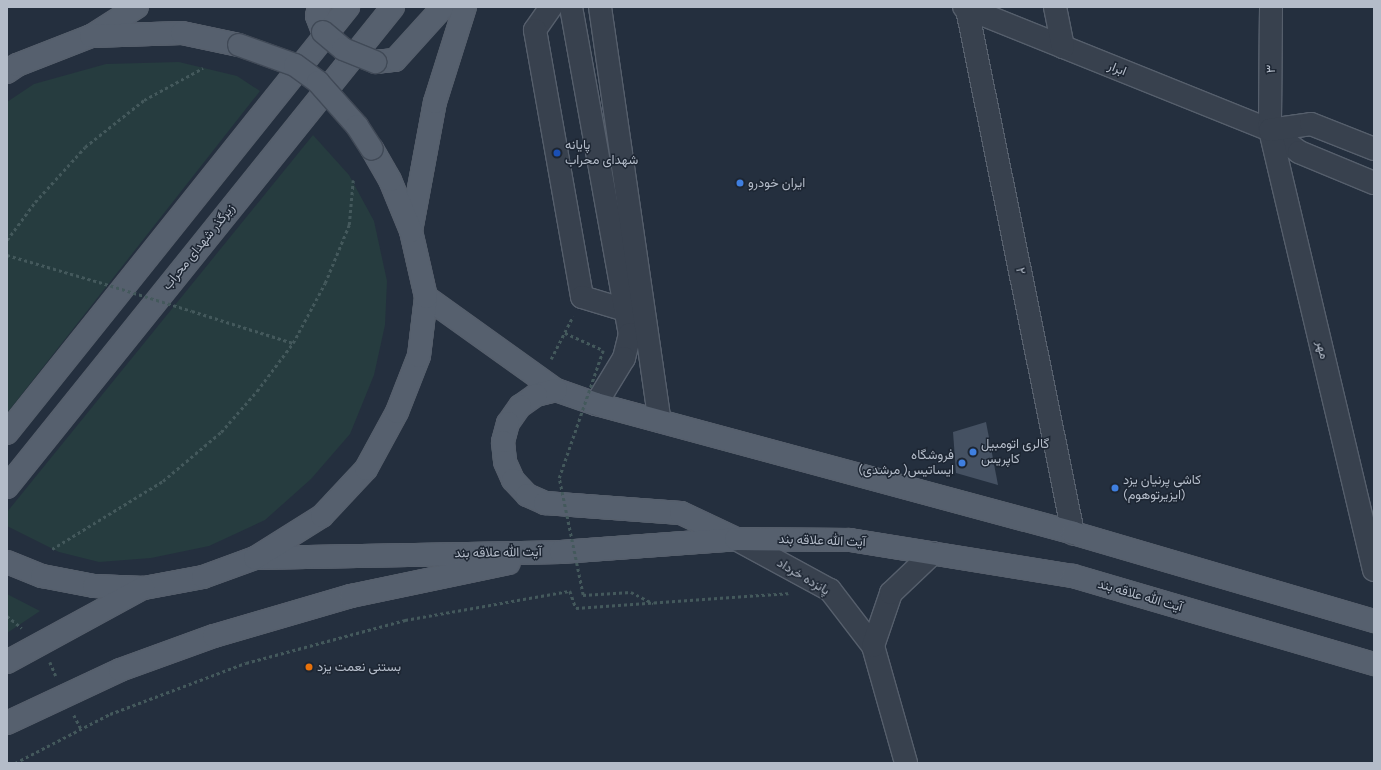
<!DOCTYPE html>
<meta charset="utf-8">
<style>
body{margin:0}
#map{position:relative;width:1381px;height:770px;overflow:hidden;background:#242f3e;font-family:Karla,Vazirmatn,sans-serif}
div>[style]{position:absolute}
.green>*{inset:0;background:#263c3f}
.building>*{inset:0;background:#455162}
.path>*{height:2.5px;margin-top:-1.25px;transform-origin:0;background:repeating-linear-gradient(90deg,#44595c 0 3px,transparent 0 6px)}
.roads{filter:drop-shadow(1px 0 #565f6c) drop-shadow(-1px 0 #565f6c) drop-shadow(0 1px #565f6c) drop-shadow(0 -1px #565f6c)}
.minor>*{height:22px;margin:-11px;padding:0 11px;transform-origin:11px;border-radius:11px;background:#38414e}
.major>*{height:22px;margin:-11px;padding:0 11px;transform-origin:11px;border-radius:11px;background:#56606e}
.path-bridge>*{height:2.5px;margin-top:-1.25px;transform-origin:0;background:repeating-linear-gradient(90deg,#44595c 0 3px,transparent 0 6px)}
.bridges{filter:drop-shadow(1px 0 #414a57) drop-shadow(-1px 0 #414a57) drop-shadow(0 1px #414a57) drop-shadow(0 -1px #414a57)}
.major-bridge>*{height:22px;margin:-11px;padding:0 11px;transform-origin:11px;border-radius:11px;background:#56606e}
.dots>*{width:11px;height:11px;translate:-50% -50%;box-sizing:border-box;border:2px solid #1d2633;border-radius:50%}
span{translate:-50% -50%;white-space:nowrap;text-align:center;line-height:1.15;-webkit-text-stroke:3px #1d2633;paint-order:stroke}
.street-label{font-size:13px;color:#b4bcc9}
.poi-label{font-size:13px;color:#b4bcc9}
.left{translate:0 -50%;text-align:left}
.right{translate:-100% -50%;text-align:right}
.frame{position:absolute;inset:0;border:8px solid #b4bcc9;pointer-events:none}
</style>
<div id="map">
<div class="green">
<div style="clip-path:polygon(179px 62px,237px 76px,260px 91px,7px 413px,7px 102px,34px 84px,106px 64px)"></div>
<div style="clip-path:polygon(313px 135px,349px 175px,374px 221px,387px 281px,385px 325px,374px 375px,350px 434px,311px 479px,265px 520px,209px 546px,151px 558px,99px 562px,59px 552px,7px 526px,7px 512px)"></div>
<div style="clip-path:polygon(7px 594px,40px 611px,7px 633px)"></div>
</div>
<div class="building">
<div style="clip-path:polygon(986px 422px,998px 485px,956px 473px,953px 432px)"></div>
</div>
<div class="path">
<div style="left:7px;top:240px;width:47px;rotate:-53.6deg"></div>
<div style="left:35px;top:202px;width:74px;rotate:-47.7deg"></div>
<div style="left:85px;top:147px;width:75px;rotate:-38.5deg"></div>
<div style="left:144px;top:100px;width:67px;rotate:-28.5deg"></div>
<div style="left:7px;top:255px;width:96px;rotate:16.4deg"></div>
<div style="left:192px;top:311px;width:106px;rotate:17.6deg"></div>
<div style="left:565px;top:333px;width:42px;rotate:24.1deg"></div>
<div style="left:551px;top:359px;width:48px;rotate:-62.9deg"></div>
<div style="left:52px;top:549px;width:130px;rotate:-31.5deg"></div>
<div style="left:163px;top:481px;width:76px;rotate:-40.2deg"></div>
<div style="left:221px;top:432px;width:55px;rotate:-48.7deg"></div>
<div style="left:257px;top:391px;width:60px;rotate:-53.1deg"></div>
<div style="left:293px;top:343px;width:68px;rotate:-61.9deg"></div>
<div style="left:325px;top:283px;width:63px;rotate:-67.5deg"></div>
<div style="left:349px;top:225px;width:45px;rotate:-84.9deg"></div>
<div style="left:583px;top:595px;width:48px;rotate:-3.6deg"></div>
<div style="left:631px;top:592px;width:25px;rotate:27deg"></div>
<div style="left:7px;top:616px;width:19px;rotate:39deg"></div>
<div style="left:50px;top:662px;width:15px;rotate:67deg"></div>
<div style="left:74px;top:715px;width:16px;rotate:63deg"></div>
<div style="left:15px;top:763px;width:107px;rotate:-27.3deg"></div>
<div style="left:110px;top:714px;width:145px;rotate:-20.6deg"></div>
<div style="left:246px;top:663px;width:165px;rotate:-15.1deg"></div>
<div style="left:405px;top:620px;width:168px;rotate:-10deg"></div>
<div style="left:570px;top:591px;width:18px;rotate:71deg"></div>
<div style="left:576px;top:608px;width:213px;rotate:-4deg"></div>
</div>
<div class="roads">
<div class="minor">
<div style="left:551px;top:7px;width:28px;rotate:125deg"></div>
<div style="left:535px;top:30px;width:271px;rotate:80deg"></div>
<div style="left:582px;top:297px;width:45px;rotate:16.8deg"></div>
<div style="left:571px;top:7px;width:332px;rotate:79.8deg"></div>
<div style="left:630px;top:334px;width:25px;rotate:104deg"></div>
<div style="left:624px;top:358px;width:54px;rotate:121.3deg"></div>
<div style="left:600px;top:7px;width:418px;rotate:81.8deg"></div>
<div style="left:964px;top:7px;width:330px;rotate:21.9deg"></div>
<div style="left:1270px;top:130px;width:36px;rotate:37deg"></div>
<div style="left:1299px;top:152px;width:81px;rotate:22.5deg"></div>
<div style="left:1055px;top:7px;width:41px;rotate:78.7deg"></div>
<div style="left:1271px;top:7px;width:123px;rotate:90.5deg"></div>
<div style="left:1270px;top:130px;width:452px;rotate:76.7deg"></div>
<div style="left:967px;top:9px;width:535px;rotate:78.56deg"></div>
<div style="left:1270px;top:130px;width:41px;rotate:-8.3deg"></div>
<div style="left:1311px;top:124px;width:68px;rotate:21.6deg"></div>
<div style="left:736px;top:539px;width:107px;rotate:28.5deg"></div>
<div style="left:830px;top:590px;width:71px;rotate:52.5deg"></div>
<div style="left:873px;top:646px;width:122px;rotate:74.2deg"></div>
<div style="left:873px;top:646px;width:56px;rotate:-71.2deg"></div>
<div style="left:891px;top:593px;width:58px;rotate:-43.6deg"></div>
</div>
<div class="major">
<div style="left:319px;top:7px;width:9px;rotate:103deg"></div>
<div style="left:317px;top:16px;width:17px;rotate:69deg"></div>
<div style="left:93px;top:35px;width:52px;rotate:-32.5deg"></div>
<div style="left:375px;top:62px;width:20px;rotate:-6deg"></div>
<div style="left:395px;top:60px;width:72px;rotate:-47.8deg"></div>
<div style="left:7px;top:72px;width:12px;rotate:-35deg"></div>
<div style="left:17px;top:65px;width:79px;rotate:-21.4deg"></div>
<div style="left:91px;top:36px;width:91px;rotate:-1.9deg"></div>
<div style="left:182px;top:33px;width:58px;rotate:11.9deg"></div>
<div style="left:411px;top:231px;width:131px;rotate:-79.5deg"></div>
<div style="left:435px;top:102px;width:100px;rotate:-72.5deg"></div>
<div style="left:426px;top:297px;width:160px;rotate:35.6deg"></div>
<div style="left:556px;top:390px;width:42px;rotate:19.3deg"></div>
<div style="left:596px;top:404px;width:494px;rotate:15.1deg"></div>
<div style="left:1073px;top:533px;width:314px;rotate:16.3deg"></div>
<div style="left:556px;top:390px;width:21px;rotate:166deg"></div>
<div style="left:536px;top:395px;width:19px;rotate:145deg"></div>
<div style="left:520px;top:406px;width:21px;rotate:125deg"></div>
<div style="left:508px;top:423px;width:20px;rotate:105deg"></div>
<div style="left:503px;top:442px;width:20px;rotate:84deg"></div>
<div style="left:505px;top:462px;width:20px;rotate:66deg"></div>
<div style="left:513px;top:480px;width:21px;rotate:47deg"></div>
<div style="left:527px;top:495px;width:20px;rotate:24deg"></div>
<div style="left:545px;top:503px;width:136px;rotate:4.2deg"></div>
<div style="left:681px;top:513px;width:61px;rotate:25.3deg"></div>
<div style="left:7px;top:433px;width:546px;rotate:-51.32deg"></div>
<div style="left:7px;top:487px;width:616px;rotate:-51.19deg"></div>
<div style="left:255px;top:558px;width:306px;rotate:-1.1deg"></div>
<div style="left:561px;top:552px;width:175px;rotate:-4.2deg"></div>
<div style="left:736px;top:539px;width:114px;rotate:0.5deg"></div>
<div style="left:850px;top:540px;width:226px;rotate:9.2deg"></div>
<div style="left:1073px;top:576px;width:314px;rotate:16.3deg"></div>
<div style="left:7px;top:562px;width:38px;rotate:22deg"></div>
<div style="left:42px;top:576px;width:53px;rotate:10.9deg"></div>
<div style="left:94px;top:586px;width:50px;rotate:2.3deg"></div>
<div style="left:144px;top:588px;width:60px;rotate:-10.6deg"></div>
<div style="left:203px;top:577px;width:55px;rotate:-20.1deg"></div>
<div style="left:255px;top:558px;width:79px;rotate:-32.1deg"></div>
<div style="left:322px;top:516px;width:64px;rotate:-46.9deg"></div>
<div style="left:366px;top:469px;width:65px;rotate:-61.5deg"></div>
<div style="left:397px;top:412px;width:60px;rotate:-68.6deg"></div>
<div style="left:419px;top:356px;width:59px;rotate:-83.2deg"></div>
<div style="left:426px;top:297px;width:68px;rotate:-102.8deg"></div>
<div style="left:411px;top:231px;width:55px;rotate:-112.4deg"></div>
<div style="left:390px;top:180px;width:36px;rotate:-120deg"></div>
<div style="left:7px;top:662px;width:155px;rotate:-28.6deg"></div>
<div style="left:7px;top:723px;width:125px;rotate:-25.1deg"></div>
<div style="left:120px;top:670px;width:100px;rotate:-19.9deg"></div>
<div style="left:214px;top:636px;width:143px;rotate:-16.3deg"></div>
<div style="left:351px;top:596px;width:161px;rotate:-11.8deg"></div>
</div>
</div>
<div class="path-bridge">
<div style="left:99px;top:282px;width:97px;rotate:17.3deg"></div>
<div style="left:583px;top:595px;width:119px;rotate:-101.6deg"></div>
<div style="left:559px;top:478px;width:135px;rotate:-71deg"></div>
</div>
<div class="bridges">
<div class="major-bridge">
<div style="left:323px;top:32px;width:26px;rotate:40deg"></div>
<div style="left:343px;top:49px;width:35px;rotate:22deg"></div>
<div style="left:239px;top:45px;width:59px;rotate:19.7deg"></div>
<div style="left:295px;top:65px;width:29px;rotate:36deg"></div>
<div style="left:318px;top:82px;width:59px;rotate:48.4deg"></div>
<div style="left:357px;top:126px;width:27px;rotate:57deg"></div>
</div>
</div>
<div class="dots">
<div style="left:557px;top:153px;background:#1a4fb4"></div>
<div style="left:740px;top:183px;background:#3f7fe0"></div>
<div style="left:973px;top:452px;background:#3f7fe0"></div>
<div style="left:962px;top:463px;background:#3f7fe0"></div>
<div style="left:1115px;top:488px;background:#3f7fe0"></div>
<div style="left:309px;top:667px;background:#e8710a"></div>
</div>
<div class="street-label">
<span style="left:1117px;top:69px;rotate:22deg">ابرار</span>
<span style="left:1271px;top:69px;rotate:-90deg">۳</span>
<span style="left:199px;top:247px;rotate:-51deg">زیرگذر شهدای محراب</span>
<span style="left:1020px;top:271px;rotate:79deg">۲</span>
<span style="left:1322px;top:350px;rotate:77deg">مهر</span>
<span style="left:822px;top:541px;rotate:2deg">آیت الله علاقه بند</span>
<span style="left:498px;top:553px;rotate:-1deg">آیت الله علاقه بند</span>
<span style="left:803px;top:577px;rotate:31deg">پانزده خرداد</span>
<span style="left:1140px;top:596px;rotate:16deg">آیت الله علاقه بند</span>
</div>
<div class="poi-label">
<span class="left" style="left:565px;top:153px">پایانه<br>شهدای محراب</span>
<span class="left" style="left:748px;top:183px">ایران خودرو</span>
<span class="left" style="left:981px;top:452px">گالری اتومبیل<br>کاپریس</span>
<span class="right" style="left:954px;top:463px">فروشگاه<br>ایساتیس( مرشدی)</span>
<span class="left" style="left:1123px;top:488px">کاشی پرنیان یزد<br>(ایزیرتوهوم)</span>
<span class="left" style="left:317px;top:667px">بستنی نعمت یزد</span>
</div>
<div class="frame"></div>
</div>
